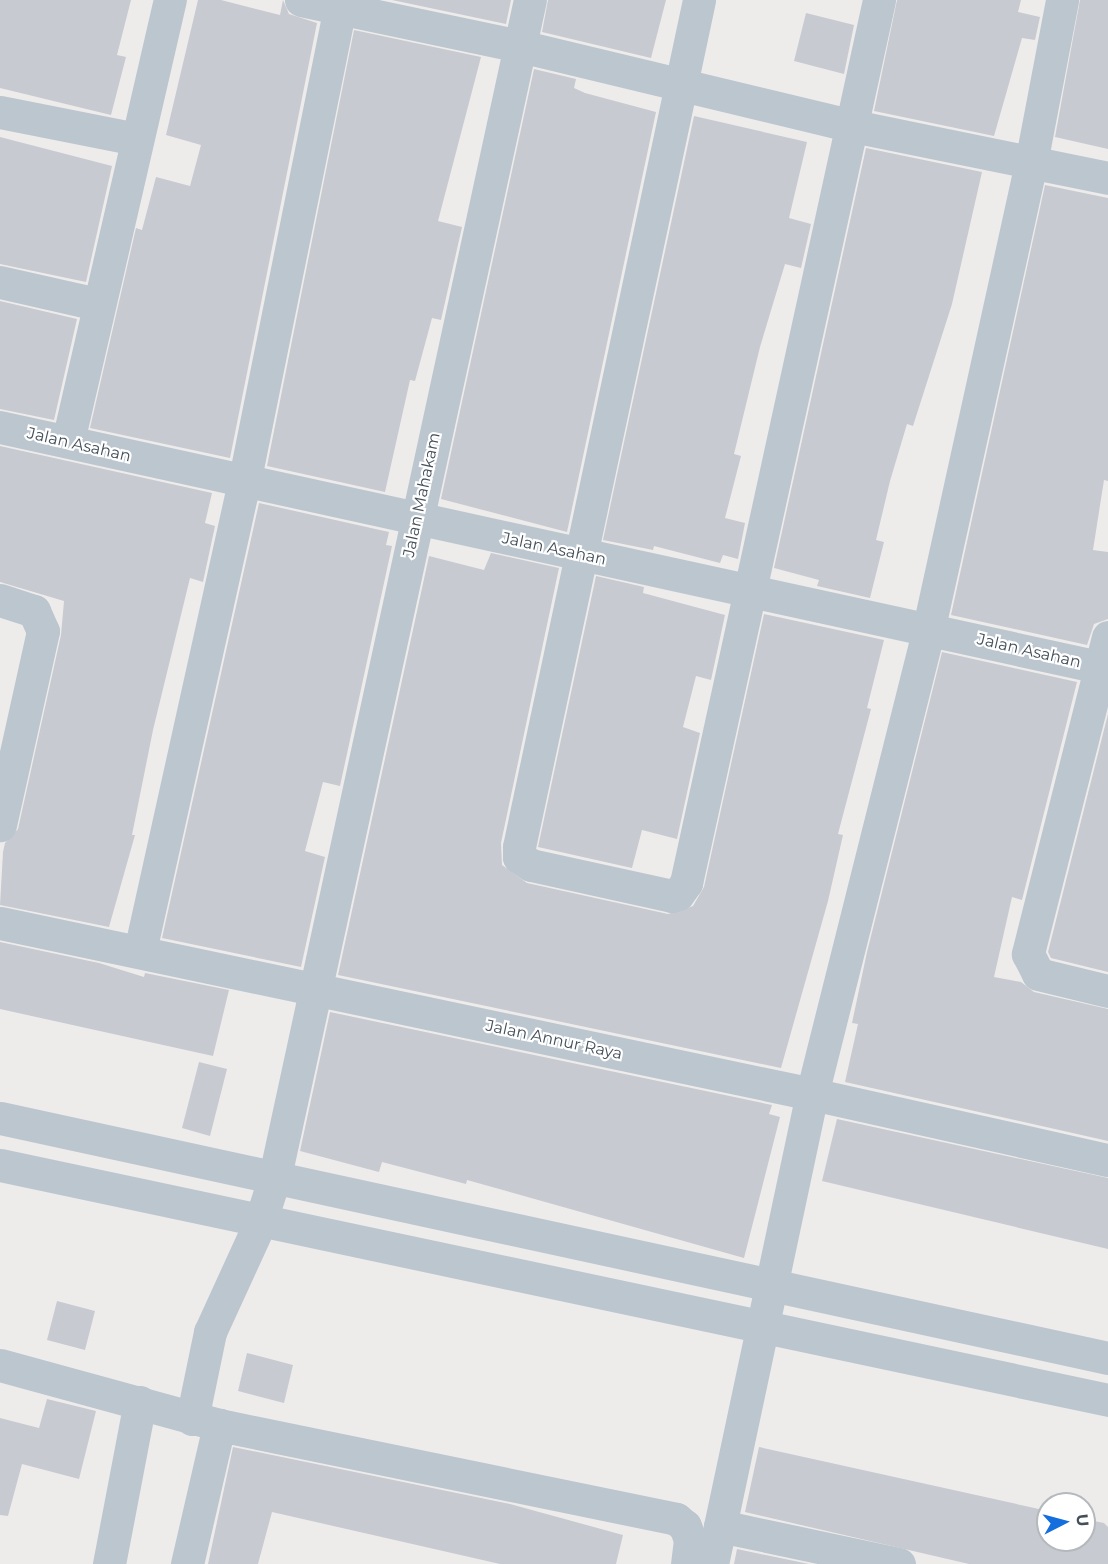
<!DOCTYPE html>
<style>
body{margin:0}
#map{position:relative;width:1108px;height:1564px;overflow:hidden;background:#eeebeb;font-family:Montserrat,sans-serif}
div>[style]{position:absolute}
.building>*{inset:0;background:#c8cad1}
.street>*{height:33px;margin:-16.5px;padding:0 16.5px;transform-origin:16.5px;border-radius:16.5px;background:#bcc6cf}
span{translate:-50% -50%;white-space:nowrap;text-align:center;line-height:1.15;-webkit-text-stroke:4.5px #fff;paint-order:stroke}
.street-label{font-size:16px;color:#444f59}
.north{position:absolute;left:1036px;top:1492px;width:60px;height:60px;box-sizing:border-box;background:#fff;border:2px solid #b4b9bd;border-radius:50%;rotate:84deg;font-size:16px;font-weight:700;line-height:24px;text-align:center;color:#444f59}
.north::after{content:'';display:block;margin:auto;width:21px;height:27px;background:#156ede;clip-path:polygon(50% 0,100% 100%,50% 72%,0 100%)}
</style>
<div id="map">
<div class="building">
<div style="clip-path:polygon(0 0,131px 0,117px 55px,126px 57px,111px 115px,0 88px)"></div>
<div style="clip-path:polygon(198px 0,221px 0,280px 15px,283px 0,289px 14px,317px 23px,230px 458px,90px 428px,136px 228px,142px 230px,156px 177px,190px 186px,201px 145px,166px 135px)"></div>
<div style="clip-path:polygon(392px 0,511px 0,506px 24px)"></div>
<div style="clip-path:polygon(548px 0,666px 0,651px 58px,542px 32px)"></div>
<div style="clip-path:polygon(897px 0,1021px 0,1018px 12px,1040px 17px,1035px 40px,1022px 38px,994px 136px,874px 111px)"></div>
<div style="clip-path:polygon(1080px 0,1108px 0,1108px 149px,1055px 137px)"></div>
<div style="clip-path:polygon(806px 13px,854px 25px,844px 74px,794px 61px)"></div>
<div style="clip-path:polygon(354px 30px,481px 57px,438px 221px,462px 227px,441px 320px,432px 318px,415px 381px,410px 380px,385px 492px,267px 466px)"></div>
<div style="clip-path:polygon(534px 69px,576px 79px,574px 88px,585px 93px,656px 112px,567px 532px,441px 499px)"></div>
<div style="clip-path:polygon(694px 116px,807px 142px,789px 218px,811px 224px,801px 268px,785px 264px,760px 347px,734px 454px,741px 456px,725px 518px,745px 523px,738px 559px,723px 555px,720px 563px,654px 546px,653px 550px,603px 540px)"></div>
<div style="clip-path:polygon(0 137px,112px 166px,86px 282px,0 264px)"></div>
<div style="clip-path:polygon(866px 148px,982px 172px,952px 304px,913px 426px,907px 424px,890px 481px,876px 540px,884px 542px,870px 598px,817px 586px,819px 580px,774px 568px)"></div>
<div style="clip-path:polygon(1045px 185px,1108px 198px,1108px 481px,1104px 480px,1093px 550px,1108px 552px,1108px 619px,1094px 624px,1087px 645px,951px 615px)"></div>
<div style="clip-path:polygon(0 301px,77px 319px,54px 420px,0 409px)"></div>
<div style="clip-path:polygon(0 446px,212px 493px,205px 523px,215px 526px,203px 582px,190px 578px,153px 730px,132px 835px,135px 835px,109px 927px,0 905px,3px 852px,5px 843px,18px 829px,61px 635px,64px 601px,0 582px)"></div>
<div style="clip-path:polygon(259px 503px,389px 532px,386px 545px,392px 546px,340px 786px,323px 782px,305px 851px,325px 857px,301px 967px,162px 938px)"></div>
<div style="clip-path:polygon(491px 553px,559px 568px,501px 843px,502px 865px,527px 883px,668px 914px,693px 906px,704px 887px,764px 614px,884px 640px,867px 708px,871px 709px,838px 834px,843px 835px,828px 901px,781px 1068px,338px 975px,429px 556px,484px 570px)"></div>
<div style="clip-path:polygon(596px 576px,644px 587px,643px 593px,725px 615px,711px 680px,696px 676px,683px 727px,700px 733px,677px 839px,642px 830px,632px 868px,538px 847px)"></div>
<div style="clip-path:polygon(942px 652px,1077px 682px,1022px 900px,1012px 897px,994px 977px,1021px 982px,1034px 992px,1108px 1009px,1108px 1141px,845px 1082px,858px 1024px,852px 1023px,867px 952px)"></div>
<div style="clip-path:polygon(1108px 714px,1108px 972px,1051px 958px,1048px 952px)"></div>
<div style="clip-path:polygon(0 942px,99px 963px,144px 977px,145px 973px,229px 990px,213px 1056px,0 1009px)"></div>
<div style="clip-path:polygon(330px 1012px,772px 1105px,769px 1114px,780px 1117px,744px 1258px,467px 1180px,466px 1184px,382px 1162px,379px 1172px,300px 1151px)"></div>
<div style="clip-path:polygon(199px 1062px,227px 1069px,210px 1136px,182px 1128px)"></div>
<div style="clip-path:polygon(837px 1119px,1108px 1178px,1108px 1249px,822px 1181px)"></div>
<div style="clip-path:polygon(57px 1301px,95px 1311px,85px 1350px,47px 1340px)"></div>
<div style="clip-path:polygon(247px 1353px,293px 1365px,284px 1403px,238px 1391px)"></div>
<div style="clip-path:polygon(47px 1399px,96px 1411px,79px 1479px,22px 1464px,8px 1516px,0 1515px,0 1418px,39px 1428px)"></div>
<div style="clip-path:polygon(233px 1447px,510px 1504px,623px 1535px,616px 1564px,500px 1564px,272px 1512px,258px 1564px,208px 1564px)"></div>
<div style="clip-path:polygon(759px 1447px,1048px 1511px,1048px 1540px,1084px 1540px,1084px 1519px,1104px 1523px,1108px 1527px,1108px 1564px,969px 1564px,745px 1512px)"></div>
<div style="clip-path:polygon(737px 1549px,809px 1564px,734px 1564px)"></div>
</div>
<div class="street">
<div style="left:301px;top:0;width:224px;rotate:11.9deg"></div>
<div style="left:520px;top:46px;width:342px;rotate:13.5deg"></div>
<div style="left:853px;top:126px;width:260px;rotate:11.5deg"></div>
<div style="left:699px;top:0;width:866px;rotate:102deg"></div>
<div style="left:519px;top:847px;width:10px;rotate:90deg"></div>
<div style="left:519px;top:857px;width:14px;rotate:34deg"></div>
<div style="left:531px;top:865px;width:144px;rotate:12.4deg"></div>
<div style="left:672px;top:896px;width:6px;rotate:-18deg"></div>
<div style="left:678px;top:894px;width:14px;rotate:-54deg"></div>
<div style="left:686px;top:883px;width:904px;rotate:-77.67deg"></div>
<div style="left:0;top:112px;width:139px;rotate:11.2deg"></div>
<div style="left:0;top:282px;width:99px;rotate:12.8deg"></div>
<div style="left:0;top:427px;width:1134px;rotate:12.32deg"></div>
<div style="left:68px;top:441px;width:453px;rotate:-77deg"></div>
<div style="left:0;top:600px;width:36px;rotate:18deg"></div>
<div style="left:34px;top:611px;width:22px;rotate:66deg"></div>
<div style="left:43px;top:631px;width:199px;rotate:102.5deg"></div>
<div style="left:1108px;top:637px;width:327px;rotate:104.2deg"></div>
<div style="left:1028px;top:954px;width:22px;rotate:63deg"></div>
<div style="left:1038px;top:974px;width:72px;rotate:13.7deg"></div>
<div style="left:0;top:923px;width:830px;rotate:11.89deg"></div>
<div style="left:812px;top:1094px;width:303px;rotate:12.6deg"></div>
<div style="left:140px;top:951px;width:479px;rotate:-77.5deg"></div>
<div style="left:244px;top:483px;width:493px;rotate:-78.6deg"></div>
<div style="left:0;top:1118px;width:1134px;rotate:12.22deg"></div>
<div style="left:0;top:1165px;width:1133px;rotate:11.97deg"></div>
<div style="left:0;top:1365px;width:227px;rotate:15.3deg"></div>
<div style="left:219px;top:1425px;width:467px;rotate:11.6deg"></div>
<div style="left:676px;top:1519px;width:11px;rotate:38deg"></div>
<div style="left:685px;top:1526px;width:15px;rotate:70deg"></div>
<div style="left:690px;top:1540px;width:24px;rotate:97deg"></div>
<div style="left:192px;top:1419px;width:89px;rotate:-78.3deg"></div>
<div style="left:210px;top:1332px;width:120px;rotate:-65.4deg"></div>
<div style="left:260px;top:1223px;width:49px;rotate:-72.3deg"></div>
<div style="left:275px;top:1176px;width:1203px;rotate:-77.77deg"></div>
<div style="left:720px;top:1526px;width:183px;rotate:12deg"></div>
<div style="left:109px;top:1564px;width:165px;rotate:-79.2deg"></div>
<div style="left:187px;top:1564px;width:143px;rotate:-77deg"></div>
<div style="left:712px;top:1564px;width:481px;rotate:-78deg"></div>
<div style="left:812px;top:1094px;width:481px;rotate:-75.9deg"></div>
<div style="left:929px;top:627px;width:475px;rotate:-77.6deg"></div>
<div style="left:1031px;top:163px;width:166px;rotate:-79.2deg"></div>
</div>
<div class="street-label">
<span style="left:79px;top:445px;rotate:13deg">Jalan Asahan</span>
<span style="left:422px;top:495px;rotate:-78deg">Jalan Mahakam</span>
<span style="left:554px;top:549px;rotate:12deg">Jalan Asahan</span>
<span style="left:1029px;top:651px;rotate:13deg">Jalan Asahan</span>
<span style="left:554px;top:1040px;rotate:12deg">Jalan Annur Raya</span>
</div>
<div class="north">U</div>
</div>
